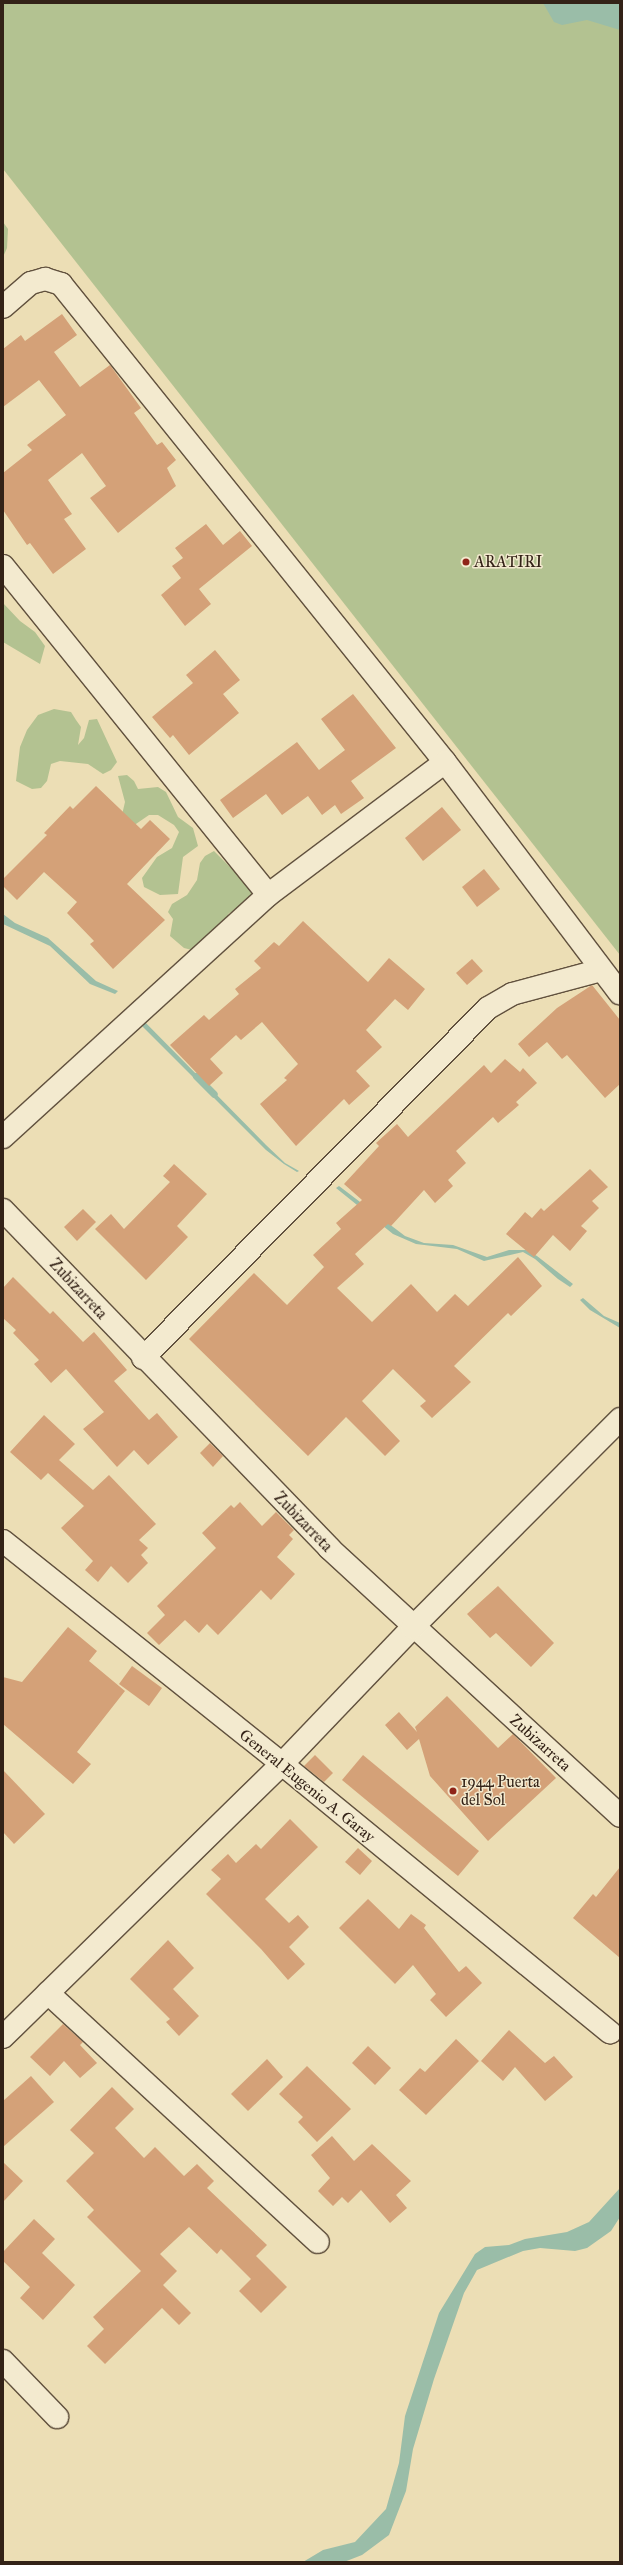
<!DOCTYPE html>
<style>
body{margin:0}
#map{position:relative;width:623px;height:2565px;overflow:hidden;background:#ecdeb5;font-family:"IM FELL Great Primer",serif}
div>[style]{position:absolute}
.green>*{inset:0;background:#b3c291}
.water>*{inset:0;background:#9abda8}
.stream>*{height:7px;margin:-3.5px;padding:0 3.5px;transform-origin:3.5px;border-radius:3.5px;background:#9abda8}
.building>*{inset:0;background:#d4a178}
.roads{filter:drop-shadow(1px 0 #61513e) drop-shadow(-1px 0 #61513e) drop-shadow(0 1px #61513e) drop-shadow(0 -1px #61513e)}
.minor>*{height:22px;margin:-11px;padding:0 11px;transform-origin:11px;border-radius:11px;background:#f3eacf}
.tertiary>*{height:22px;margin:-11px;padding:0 11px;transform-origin:11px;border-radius:11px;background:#f3eacf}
.dots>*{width:11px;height:11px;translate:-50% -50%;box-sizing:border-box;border:2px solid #f3eacf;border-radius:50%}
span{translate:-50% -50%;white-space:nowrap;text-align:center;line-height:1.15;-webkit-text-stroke:3px #f3eacf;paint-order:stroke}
.poi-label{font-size:16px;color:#332217}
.left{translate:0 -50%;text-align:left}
.street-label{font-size:16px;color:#332217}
.frame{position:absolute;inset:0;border:4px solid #332217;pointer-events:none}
</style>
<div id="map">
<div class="green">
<div style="clip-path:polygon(3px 3px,620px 3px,620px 955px,3px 169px)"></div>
<div style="clip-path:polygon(3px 222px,8px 229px,7px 248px,3px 257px)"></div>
<div style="clip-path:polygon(3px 603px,20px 621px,35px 632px,45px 646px,40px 664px,3px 642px)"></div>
<div style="clip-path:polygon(54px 709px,71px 712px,76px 720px,81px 727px,78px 745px,84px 738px,89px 720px,97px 719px,117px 762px,111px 770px,103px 774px,88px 764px,60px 761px,51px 764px,47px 781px,41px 788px,32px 789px,16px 781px,20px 747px,27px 730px,38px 715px)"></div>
<div style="clip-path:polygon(127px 775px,134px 781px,138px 789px,158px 787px,166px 792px,178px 817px,193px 828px,198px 846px,183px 857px,178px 894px,160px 895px,144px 887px,142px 878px,157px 857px,172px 848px,179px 832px,174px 825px,158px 815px,149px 815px,133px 826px,121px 819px,125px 802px,118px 776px)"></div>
<div style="clip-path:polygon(214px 851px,252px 889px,250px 899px,237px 911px,229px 913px,223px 932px,192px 950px,184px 948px,170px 936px,173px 919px,168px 912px,172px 904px,187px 895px,197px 880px,200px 863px,205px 856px)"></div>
</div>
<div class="water">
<div style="clip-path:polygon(543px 3px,620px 3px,620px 30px,587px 20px,562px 25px,554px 22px)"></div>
<div style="clip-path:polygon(3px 914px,15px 923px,48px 938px,96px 981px,118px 991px,115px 994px,90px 984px,50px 946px,3px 924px)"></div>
<div style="clip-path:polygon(139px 1016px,266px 1145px,285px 1163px,299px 1171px,297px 1172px,284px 1164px,266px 1150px,135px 1019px)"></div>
<div style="clip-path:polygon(339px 1186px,405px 1236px,424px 1243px,453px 1245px,487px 1257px,509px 1250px,526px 1250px,537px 1256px,573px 1284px,570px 1287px,558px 1279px,535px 1259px,523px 1252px,484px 1261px,457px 1249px,416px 1244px,393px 1234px,336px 1188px)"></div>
<div style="clip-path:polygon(583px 1298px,604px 1316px,620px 1323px,620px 1328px,590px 1310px,580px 1300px)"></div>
<div style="clip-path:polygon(620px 2188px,620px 2217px,611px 2231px,587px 2248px,575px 2251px,540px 2248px,523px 2251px,477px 2270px,464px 2293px,434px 2379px,413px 2449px,406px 2491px,389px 2535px,362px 2555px,344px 2562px,303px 2562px,323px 2550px,355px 2542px,386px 2509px,399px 2463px,405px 2416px,439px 2313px,475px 2254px,485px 2247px,509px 2245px,525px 2239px,567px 2232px,589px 2222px)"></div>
</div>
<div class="stream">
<div style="left:196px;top:1076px;width:25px;rotate:45deg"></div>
</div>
<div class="building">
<div style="clip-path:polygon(62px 314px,77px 335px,54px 352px,80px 387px,110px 365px,141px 408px,134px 413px,157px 445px,162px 442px,176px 460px,167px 468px,176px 486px,118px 533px,90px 498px,106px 486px,82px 453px,48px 480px,72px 514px,64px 519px,86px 549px,53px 574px,30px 543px,27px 545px,3px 510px,3px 473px,32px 450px,27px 445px,66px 415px,39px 380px,3px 407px,3px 349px,21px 335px,25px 341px)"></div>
<div style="clip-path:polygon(206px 524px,223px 545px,240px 531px,252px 546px,199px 589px,211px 604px,185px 626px,161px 595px,181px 578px,172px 566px,183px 558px,175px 548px)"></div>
<div style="clip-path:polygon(215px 650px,240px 680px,223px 694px,239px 713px,189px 755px,173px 735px,170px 738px,152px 717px,193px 683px,186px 675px)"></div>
<div style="clip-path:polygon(353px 694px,396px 748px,351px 781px,364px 798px,341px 814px,335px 805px,322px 815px,308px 796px,282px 815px,266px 794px,233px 818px,220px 800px,297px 742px,319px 770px,345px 750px,321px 719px)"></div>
<div style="clip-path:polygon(96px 786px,141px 829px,150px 820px,170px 839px,127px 884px,165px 920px,113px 969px,90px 944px,94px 941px,67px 913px,77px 902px,44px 872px,17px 900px,3px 886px,3px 879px,47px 835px,44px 833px,70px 806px,73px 809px)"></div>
<div style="clip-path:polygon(442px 807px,461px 830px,423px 861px,405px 838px)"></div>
<div style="clip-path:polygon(484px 869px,500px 889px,477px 907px,462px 887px)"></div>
<div style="clip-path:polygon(303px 921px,368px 982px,389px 958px,425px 989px,408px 1010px,395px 999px,366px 1030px,382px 1047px,356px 1071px,370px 1086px,349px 1105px,344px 1099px,296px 1146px,260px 1104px,287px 1080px,284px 1078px,298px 1064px,262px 1022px,241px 1040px,236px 1035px,210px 1059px,223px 1073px,209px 1086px,170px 1045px,204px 1015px,209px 1020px,239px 994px,235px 989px,261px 968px,254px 961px,274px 942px,279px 946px)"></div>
<div style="clip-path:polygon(472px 959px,483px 971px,467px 985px,456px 973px)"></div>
<div style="clip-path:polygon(592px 985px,620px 1020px,620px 1084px,605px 1098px,567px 1055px,562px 1059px,547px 1042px,529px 1057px,518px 1044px,557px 1008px)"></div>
<div style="clip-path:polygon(505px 1059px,520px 1072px,523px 1068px,537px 1083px,516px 1102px,519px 1105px,498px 1123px,493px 1117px,456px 1151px,466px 1163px,448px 1180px,453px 1186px,435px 1203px,424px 1190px,391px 1226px,388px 1224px,355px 1254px,364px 1264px,337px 1288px,372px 1322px,411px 1284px,437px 1312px,455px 1294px,468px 1306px,518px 1257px,542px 1286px,511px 1316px,508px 1313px,454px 1366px,471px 1382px,432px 1418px,420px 1406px,426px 1401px,393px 1369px,362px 1401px,400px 1441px,385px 1456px,346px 1417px,308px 1456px,189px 1339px,254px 1273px,287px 1305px,324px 1267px,313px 1255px,341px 1229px,336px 1223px,362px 1200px,344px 1184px,379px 1146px,376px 1143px,397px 1124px,408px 1137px,484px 1065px,491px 1073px)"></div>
<div style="clip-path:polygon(174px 1164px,207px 1194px,177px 1226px,188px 1237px,146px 1280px,95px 1229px,111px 1214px,124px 1229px,170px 1182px,163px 1176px)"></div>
<div style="clip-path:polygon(590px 1169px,608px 1187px,592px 1201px,599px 1208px,581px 1226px,587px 1231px,570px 1251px,553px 1235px,534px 1257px,506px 1234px,525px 1212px,532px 1218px,541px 1208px,544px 1211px)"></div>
<div style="clip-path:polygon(83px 1209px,96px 1222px,77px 1241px,64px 1227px)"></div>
<div style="clip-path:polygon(13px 1277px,50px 1314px,53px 1311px,83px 1342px,94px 1332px,127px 1370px,114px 1381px,149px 1420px,157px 1413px,178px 1437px,148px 1465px,134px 1450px,117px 1467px,83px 1429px,104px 1412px,66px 1369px,51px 1383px,34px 1364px,39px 1360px,13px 1333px,16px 1330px,3px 1318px,3px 1288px)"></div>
<div style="clip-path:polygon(44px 1415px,75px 1444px,59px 1460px,93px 1490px,109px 1475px,156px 1524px,139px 1540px,148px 1548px,141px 1555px,148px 1563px,128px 1583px,111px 1566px,98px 1582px,85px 1570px,93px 1561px,61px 1528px,84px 1506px,48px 1473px,41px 1480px,10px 1452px)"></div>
<div style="clip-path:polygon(210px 1443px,223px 1456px,213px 1467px,200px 1453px)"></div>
<div style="clip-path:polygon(240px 1502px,262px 1526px,276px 1512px,294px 1530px,289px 1535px,293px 1539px,277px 1557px,295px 1574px,271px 1600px,261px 1590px,218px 1635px,207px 1624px,199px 1633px,185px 1620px,159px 1645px,147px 1633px,165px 1615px,157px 1606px,216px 1548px,202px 1533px,231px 1505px,234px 1508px)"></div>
<div style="clip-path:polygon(498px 1586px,554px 1643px,531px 1667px,496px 1633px,490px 1638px,467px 1614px)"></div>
<div style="clip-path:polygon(68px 1627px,97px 1651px,89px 1661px,125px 1691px,77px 1752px,91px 1764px,73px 1784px,3px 1724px,3px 1677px,22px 1682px)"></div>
<div style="clip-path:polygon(132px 1666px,162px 1688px,149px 1706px,119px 1684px)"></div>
<div style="clip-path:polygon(447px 1696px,498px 1748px,513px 1734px,556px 1778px,488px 1841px,430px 1776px,419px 1739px,407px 1750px,385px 1725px,399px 1712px,417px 1732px,415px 1727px)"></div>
<div style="clip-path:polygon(315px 1755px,333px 1773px,324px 1782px,304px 1766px)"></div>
<div style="clip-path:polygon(363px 1755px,479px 1851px,458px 1876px,342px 1780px)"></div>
<div style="clip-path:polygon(3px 1770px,45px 1814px,14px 1844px,3px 1832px)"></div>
<div style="clip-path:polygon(290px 1819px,318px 1847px,265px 1899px,289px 1923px,298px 1915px,309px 1927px,289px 1947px,305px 1964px,288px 1980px,261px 1949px,206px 1894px,221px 1879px,211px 1870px,228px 1854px,236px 1863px,256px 1844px,261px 1849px)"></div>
<div style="clip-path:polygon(358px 1848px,372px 1861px,360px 1875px,345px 1862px)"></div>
<div style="clip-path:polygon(620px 1867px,620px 1958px,573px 1918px,593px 1894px,596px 1897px)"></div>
<div style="clip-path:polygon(368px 1899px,399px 1929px,411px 1914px,426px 1925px,424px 1928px,459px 1972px,466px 1966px,482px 1983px,446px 2017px,430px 2000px,436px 1994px,413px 1965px,395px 1984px,339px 1928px)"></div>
<div style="clip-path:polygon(168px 1940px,194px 1968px,173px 1989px,199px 2016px,179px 2036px,166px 2022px,170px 2019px,130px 1979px)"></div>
<div style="clip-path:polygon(63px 2024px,83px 2042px,80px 2045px,97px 2063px,80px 2078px,64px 2061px,50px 2076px,30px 2057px)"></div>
<div style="clip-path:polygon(509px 2030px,545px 2063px,554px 2056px,573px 2077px,545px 2101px,515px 2067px,503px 2081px,481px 2061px)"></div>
<div style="clip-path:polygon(456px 2039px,479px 2061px,426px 2115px,399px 2090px,420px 2068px,425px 2072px)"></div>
<div style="clip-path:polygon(368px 2046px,391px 2068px,375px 2085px,352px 2063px)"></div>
<div style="clip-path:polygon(267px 2059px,283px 2077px,248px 2111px,231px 2094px)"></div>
<div style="clip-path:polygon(307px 2066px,351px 2109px,317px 2142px,298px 2122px,303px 2117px,279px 2094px)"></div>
<div style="clip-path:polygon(31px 2076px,54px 2102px,3px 2147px,3px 2101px)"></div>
<div style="clip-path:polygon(112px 2087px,134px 2109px,115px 2128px,144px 2158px,155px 2147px,184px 2176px,197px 2164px,214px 2181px,207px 2188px,267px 2245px,256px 2256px,287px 2287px,261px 2313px,239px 2291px,251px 2279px,221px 2249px,217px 2254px,189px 2227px,160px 2254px,177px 2271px,163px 2285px,191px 2313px,179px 2325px,162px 2308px,105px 2364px,87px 2346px,104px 2329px,93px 2317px,141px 2271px,87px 2217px,94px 2210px,66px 2181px,94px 2153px,70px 2130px)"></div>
<div style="clip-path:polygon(332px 2136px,354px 2161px,372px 2144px,411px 2181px,396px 2195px,407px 2208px,390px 2223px,361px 2190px,348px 2203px,342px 2197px,333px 2206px,318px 2191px,330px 2178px,311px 2155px)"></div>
<div style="clip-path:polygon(3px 2162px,23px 2181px,3px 2202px)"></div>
<div style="clip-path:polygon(34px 2219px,55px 2239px,42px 2253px,75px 2285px,43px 2320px,20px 2298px,30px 2287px,3px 2261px,3px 2252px)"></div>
</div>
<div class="roads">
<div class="minor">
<div style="left:3px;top:307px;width:37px;rotate:-41deg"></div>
<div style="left:31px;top:283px;width:15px;rotate:-16deg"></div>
<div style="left:45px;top:279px;width:17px;rotate:17deg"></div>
<div style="left:61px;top:284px;width:613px;rotate:51.22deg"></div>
<div style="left:445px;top:762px;width:290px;rotate:52.9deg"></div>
<div style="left:3px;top:566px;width:422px;rotate:51.1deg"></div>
<div style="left:3px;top:1137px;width:359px;rotate:-42.4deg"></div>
<div style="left:268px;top:895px;width:221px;rotate:-36.9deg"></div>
<div style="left:3px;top:1210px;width:470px;rotate:46deg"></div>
<div style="left:329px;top:1548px;width:396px;rotate:42.6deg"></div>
<div style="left:143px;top:1358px;width:491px;rotate:-45.4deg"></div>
<div style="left:488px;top:1008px;width:28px;rotate:-30deg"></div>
<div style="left:512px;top:994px;width:92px;rotate:-15.1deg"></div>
<div style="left:282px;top:1764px;width:424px;rotate:39.3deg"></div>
<div style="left:48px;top:1993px;width:367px;rotate:42.7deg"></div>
<div style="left:3px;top:2361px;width:78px;rotate:46deg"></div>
</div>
<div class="tertiary">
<div style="left:3px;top:1541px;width:357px;rotate:38.6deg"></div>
<div style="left:3px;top:2037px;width:390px;rotate:-44.4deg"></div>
<div style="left:282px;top:1764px;width:188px;rotate:-46.3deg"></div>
<div style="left:412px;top:1628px;width:295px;rotate:-45.1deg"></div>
</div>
</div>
<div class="dots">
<div style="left:466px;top:562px;background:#8f2418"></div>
<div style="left:453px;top:1791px;background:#8f2418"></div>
</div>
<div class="poi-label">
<span class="left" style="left:474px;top:562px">ARATIRI</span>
<span class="left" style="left:461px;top:1791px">1944 Puerta<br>del Sol</span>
</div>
<div class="street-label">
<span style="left:78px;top:1289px;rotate:47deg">Zubizarreta</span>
<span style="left:303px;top:1522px;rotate:46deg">Zubizarreta</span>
<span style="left:540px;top:1743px;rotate:42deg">Zubizarreta</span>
<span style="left:307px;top:1786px;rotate:39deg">General Eugenio A. Garay</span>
</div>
<div class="frame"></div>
</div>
